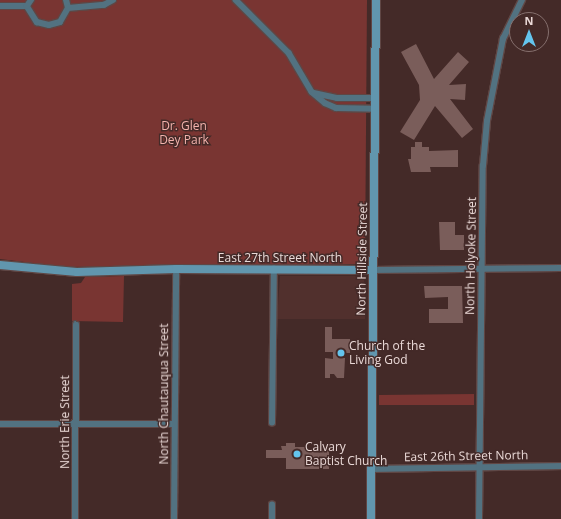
<!DOCTYPE html>
<style>
body{margin:0}
#map{position:relative;width:561px;height:519px;overflow:hidden;background:#442a28;font-family:"Open Sans",sans-serif}
div>[style]{position:absolute}
.built>*{inset:0;background:#51302d}
.green>*{inset:0;background:#793532}
.building>*{inset:0;background:#7a5d5a}
.roads{filter:drop-shadow(1px 0 #5f4644) drop-shadow(-1px 0 #5f4644) drop-shadow(0 1px #5f4644) drop-shadow(0 -1px #5f4644)}
.street>*{height:5.5px;margin:-2.75px;padding:0 2.75px;transform-origin:2.75px;border-radius:2.75px;background:#527281}
.secondary>*{height:8px;margin:-4px;padding:0 4px;transform-origin:4px;border-radius:4px;background:#6196ae}
.dots>*{width:11px;height:11px;translate:-50% -50%;box-sizing:border-box;border:2px solid #442a28;border-radius:50%}
span{translate:-50% -50%;white-space:nowrap;text-align:center;line-height:1.15;-webkit-text-stroke:3px #442a28;paint-order:stroke}
.park-label{font-size:12px;color:#f3b2ac}
.street-label{font-size:12px;color:#ead9d7}
.poi-label{font-size:12px;color:#ead9d7}
.left{translate:0 -50%;text-align:left}
.north{position:absolute;left:509px;top:12px;width:40px;height:40px;box-sizing:border-box;background:#442a28;border:1px solid #86706e;border-radius:50%;rotate:0deg;font-size:11px;font-weight:700;line-height:16px;text-align:center;color:#ead9d7}
.north::after{content:'';display:block;margin:auto;width:14px;height:18px;background:#64c5ee;clip-path:polygon(50% 0,100% 100%,50% 72%,0 100%)}
</style>
<div id="map">
<div class="built">
<div style="clip-path:polygon(280px 276px,364px 276px,365px 319px,277px 319px)"></div>
</div>
<div class="green">
<div style="clip-path:polygon(0 0,367px 0,365px 264px,65px 267px,0 259px)"></div>
<div style="clip-path:polygon(124px 276px,123px 322px,72px 321px,72px 284px,81px 283px,85px 277px)"></div>
<div style="clip-path:polygon(474px 394px,474px 405px,379px 405px,379px 395px)"></div>
</div>
<div class="building">
<div style="clip-path:polygon(416px 44px,434px 79px,458px 52px,469px 62px,449px 85px,466px 84px,465px 100px,450px 99px,473px 129px,462px 138px,435px 106px,414px 140px,400px 132px,420px 100px,419px 85px,401px 52px)"></div>
<div style="clip-path:polygon(415px 142px,422px 142px,422px 147px,429px 147px,429px 151px,458px 150px,458px 167px,430px 167px,431px 172px,411px 172px,408px 159px,411px 159px,411px 147px,415px 147px)"></div>
<div style="clip-path:polygon(439px 222px,455px 222px,455px 235px,464px 235px,464px 250px,440px 250px)"></div>
<div style="clip-path:polygon(424px 286px,462px 286px,463px 323px,429px 323px,429px 309px,448px 309px,448px 297px,425px 298px)"></div>
<div style="clip-path:polygon(325px 327px,332px 327px,332px 339px,350px 339px,350px 353px,341px 353px,341px 358px,345px 358px,344px 378px,337px 378px,334px 374px,330px 374px,330px 378px,325px 378px,325px 358px,333px 359px,333px 352px,325px 352px)"></div>
<div style="clip-path:polygon(286px 443px,295px 443px,295px 447px,307px 447px,307px 450px,329px 450px,329px 469px,286px 469px,286px 458px,266px 458px,266px 450px,282px 450px,281px 446px,286px 446px)"></div>
</div>
<div class="roads">
<div class="street">
<div style="left:236px;top:0;width:75px;rotate:45deg"></div>
<div style="left:289px;top:53px;width:45px;rotate:59.5deg"></div>
<div style="left:312px;top:92px;width:17px;rotate:40deg"></div>
<div style="left:325px;top:103px;width:12px;rotate:24deg"></div>
<div style="left:336px;top:108px;width:39px;rotate:1deg"></div>
<div style="left:0;top:6px;width:27px"></div>
<div style="left:27px;top:6px;width:19px;rotate:58deg"></div>
<div style="left:37px;top:22px;width:12px;rotate:14deg"></div>
<div style="left:49px;top:25px;width:11px;rotate:-15deg"></div>
<div style="left:60px;top:22px;width:16px;rotate:-60deg"></div>
<div style="left:68px;top:8px;width:8px;rotate:-104deg"></div>
<div style="left:27px;top:6px;width:7px;rotate:-56deg"></div>
<div style="left:68px;top:8px;width:36px;rotate:-5deg"></div>
<div style="left:104px;top:5px;width:10px;rotate:-29deg"></div>
<div style="left:314px;top:93px;width:24px;rotate:12deg"></div>
<div style="left:337px;top:98px;width:38px"></div>
<div style="left:373px;top:270px;width:188px;rotate:-0.6deg"></div>
<div style="left:272px;top:423px;width:154px;rotate:-89.3deg"></div>
<div style="left:0;top:424px;width:174px"></div>
<div style="left:372px;top:469px;width:189px;rotate:-0.9deg"></div>
<div style="left:75px;top:519px;width:194px;rotate:-89.7deg"></div>
<div style="left:174px;top:519px;width:250px;rotate:-89.5deg"></div>
<div style="left:272px;top:519px;width:14px;rotate:-90deg"></div>
<div style="left:479px;top:519px;width:353px;rotate:-89.4deg"></div>
<div style="left:483px;top:166px;width:45px;rotate:-84.9deg"></div>
<div style="left:487px;top:121px;width:84px;rotate:-79deg"></div>
<div style="left:503px;top:39px;width:43px;rotate:-64deg"></div>
</div>
<div class="secondary">
<div style="left:0;top:265px;width:77px;rotate:5.2deg"></div>
<div style="left:77px;top:272px;width:99px;rotate:-1.7deg"></div>
<div style="left:176px;top:269px;width:197px;rotate:0.3deg"></div>
<div style="left:371px;top:519px;width:519px;rotate:-89.45deg"></div>
</div>
</div>
<div class="dots">
<div style="left:341px;top:353px;background:#64c5ee"></div>
<div style="left:297px;top:454px;background:#64c5ee"></div>
</div>
<div class="park-label">
<span style="left:184px;top:133px">Dr. Glen<br>Dey Park</span>
</div>
<div class="street-label">
<span style="left:471px;top:256px;rotate:-89deg">North Holyoke Street</span>
<span style="left:280px;top:258px">East 27th Street North</span>
<span style="left:362px;top:259px;rotate:-89deg">North Hillside Street</span>
<span style="left:164px;top:394px;rotate:-90deg">North Chautauqua Street</span>
<span style="left:65px;top:422px;rotate:-90deg">North Erie Street</span>
<span style="left:466px;top:456px;rotate:-1deg">East 26th Street North</span>
</div>
<div class="poi-label">
<span class="left" style="left:349px;top:353px">Church of the<br>Living God</span>
<span class="left" style="left:305px;top:454px">Calvary<br>Baptist Church</span>
</div>
<div class="north">N</div>
</div>
